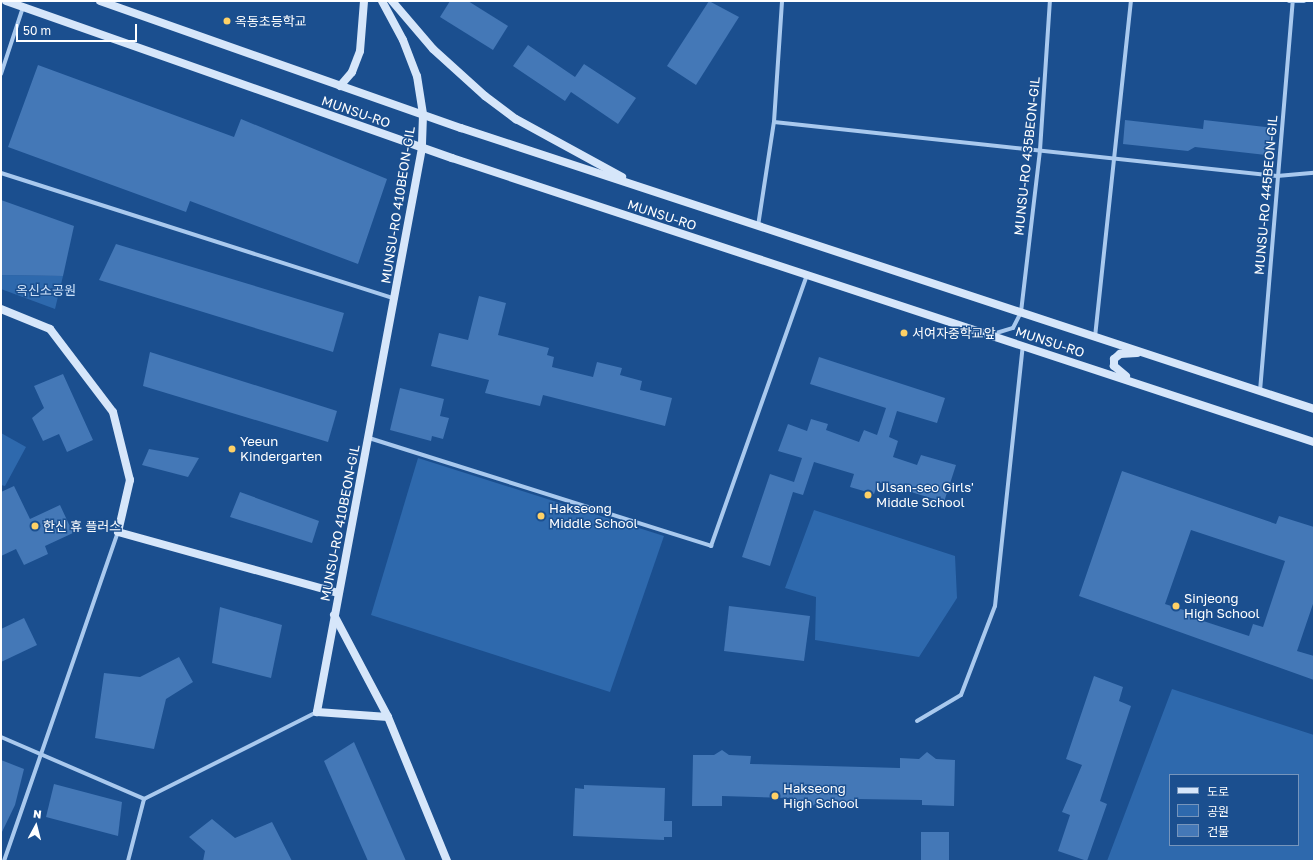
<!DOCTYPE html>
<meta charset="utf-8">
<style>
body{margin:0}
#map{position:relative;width:1315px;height:862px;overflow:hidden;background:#1b4f8f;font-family:"Golos Text","Noto Sans KR",sans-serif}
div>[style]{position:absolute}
.green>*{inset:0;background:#2e69ad}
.building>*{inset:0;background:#4478b7}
.street>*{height:4px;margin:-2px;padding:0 2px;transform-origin:2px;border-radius:2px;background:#a9c9ee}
.secondary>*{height:8px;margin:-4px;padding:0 4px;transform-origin:4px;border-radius:4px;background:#d6e6fa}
.dots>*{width:11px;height:11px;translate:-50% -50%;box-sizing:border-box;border:2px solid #1b4f8f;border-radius:50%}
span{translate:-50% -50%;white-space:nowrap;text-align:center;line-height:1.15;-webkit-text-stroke:3px #1b4f8f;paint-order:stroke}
.poi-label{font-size:13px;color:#fff}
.left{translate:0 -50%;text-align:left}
.street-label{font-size:13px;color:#fff}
.park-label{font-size:13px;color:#cfe3fa}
.frame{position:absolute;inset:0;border:2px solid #fff;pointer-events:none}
.legend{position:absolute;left:1169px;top:774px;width:130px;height:72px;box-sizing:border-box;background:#1b4f8f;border:1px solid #7695bc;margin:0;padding:5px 7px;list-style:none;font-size:12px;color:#fff}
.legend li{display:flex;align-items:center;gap:8px;height:20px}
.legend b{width:20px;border:1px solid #7695bc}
.north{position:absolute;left:16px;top:806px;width:40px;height:40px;-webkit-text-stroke:3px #1b4f8f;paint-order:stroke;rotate:7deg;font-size:11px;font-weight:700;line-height:16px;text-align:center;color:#fff}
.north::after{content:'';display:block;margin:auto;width:14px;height:18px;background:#fff;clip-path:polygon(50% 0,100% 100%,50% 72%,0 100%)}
.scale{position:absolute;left:16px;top:24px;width:121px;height:18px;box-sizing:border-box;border:2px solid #fff;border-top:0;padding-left:5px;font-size:12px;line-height:14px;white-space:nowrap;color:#fff;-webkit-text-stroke:3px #1b4f8f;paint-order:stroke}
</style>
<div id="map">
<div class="green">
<div style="clip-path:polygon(1px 275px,63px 276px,55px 309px,1px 289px)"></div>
<div style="clip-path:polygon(1px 433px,26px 447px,5px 486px,1px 485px)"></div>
<div style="clip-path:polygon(418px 458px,664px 536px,610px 692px,371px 615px)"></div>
<div style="clip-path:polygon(814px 510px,955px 556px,957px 598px,919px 657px,815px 640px,816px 597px,785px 588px)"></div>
<div style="clip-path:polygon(evenodd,1172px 689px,1314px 735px,1314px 861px,1107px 861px,1172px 689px,1170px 775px,1298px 775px,1298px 845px,1170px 845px,1170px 775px)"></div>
</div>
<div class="building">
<div style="clip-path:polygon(450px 1px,468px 1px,508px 26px,493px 50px,440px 17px)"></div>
<div style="clip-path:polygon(709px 1px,739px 17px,696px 85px,667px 66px)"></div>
<div style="clip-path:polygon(528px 45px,575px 77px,584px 64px,636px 98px,618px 124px,571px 92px,565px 101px,513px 66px)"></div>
<div style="clip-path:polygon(38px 65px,234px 137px,241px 119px,387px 179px,358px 264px,190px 201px,186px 212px,8px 147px)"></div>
<div style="clip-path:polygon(1125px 120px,1203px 129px,1204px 120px,1275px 128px,1272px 151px,1266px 155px,1195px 147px,1188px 151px,1123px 144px)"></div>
<div style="clip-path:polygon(1px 200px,74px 226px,63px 276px,1px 275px)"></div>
<div style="clip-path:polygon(116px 244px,344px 313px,333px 352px,99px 280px)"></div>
<div style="clip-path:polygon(479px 296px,506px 303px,498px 335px,549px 348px,547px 355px,554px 357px,552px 367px,593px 377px,597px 362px,622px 368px,620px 375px,642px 381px,640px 390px,672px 398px,665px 426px,543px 395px,540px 406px,485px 393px,489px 380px,431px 366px,439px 333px,468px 340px)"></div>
<div style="clip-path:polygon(150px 352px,337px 411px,328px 442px,143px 386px)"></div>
<div style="clip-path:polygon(819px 357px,945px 398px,937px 423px,897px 411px,889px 437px,898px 441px,893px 457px,917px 465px,921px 455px,956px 465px,944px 502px,878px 482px,874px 494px,850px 487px,854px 474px,814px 462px,803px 495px,793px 492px,770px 566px,742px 557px,770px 474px,794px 482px,802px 458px,778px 451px,788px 424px,807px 431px,811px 419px,828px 424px,826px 430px,859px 442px,864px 430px,877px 435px,886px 408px,810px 384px)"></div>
<div style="clip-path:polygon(63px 374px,93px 440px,67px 452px,59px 434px,43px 441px,32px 418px,44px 408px,34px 386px)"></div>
<div style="clip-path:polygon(400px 388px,444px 399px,440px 416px,449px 418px,443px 439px,432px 436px,431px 441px,390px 430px)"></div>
<div style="clip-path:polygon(149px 449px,199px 458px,188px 477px,142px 465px)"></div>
<div style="clip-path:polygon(evenodd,1122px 471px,1276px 524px,1279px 516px,1314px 527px,1314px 601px,1297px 651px,1314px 656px,1314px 680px,1079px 596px,1122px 471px,1191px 530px,1285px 561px,1263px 627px,1253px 624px,1249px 636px,1191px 617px,1190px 612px,1165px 604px,1191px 530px)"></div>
<div style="clip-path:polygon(14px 486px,30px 519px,60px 505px,73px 533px,45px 546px,48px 554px,24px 565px,16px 549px,1px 556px,1px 492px)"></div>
<div style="clip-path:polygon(240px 492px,319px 521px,312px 543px,230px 517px)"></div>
<div style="clip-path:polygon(729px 606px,810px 616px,804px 661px,724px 651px)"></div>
<div style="clip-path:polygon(220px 607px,282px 625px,271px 678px,212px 663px)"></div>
<div style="clip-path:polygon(24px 618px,37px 645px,1px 662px,1px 629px)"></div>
<div style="clip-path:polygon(179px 657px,193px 682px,166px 699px,154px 749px,95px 738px,104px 673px,140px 677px)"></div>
<div style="clip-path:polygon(1094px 676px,1123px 687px,1119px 701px,1131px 706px,1100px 801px,1107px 804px,1087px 861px,1058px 851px,1070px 815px,1062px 812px,1082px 765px,1066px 759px)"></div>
<div style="clip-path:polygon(354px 742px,406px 861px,368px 861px,324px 761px)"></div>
<div style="clip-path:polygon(722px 750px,729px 755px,751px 756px,750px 764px,900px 768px,900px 758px,919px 759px,927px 752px,936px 759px,955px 760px,954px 806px,922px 805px,922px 800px,858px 799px,858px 806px,790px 805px,790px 798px,722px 796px,722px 806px,692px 806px,693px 755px,714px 755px)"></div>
<div style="clip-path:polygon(1px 760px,24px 769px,15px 805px,1px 834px)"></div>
<div style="clip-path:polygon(54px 784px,122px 802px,118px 836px,46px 817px)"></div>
<div style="clip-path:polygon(584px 785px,665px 788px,664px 821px,672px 821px,672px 837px,664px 837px,664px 840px,573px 836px,575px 788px,584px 789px)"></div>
<div style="clip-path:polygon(212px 819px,235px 838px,272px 822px,292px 861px,203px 861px,205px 851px,189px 837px)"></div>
<div style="clip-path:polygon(921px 832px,949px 832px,949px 861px,921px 861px)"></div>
</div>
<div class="street">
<div style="left:1289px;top:1px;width:15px"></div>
<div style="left:1px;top:74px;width:71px;rotate:-71.8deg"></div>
<div style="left:774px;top:122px;width:506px;rotate:6.13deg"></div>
<div style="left:1277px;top:176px;width:37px;rotate:-5deg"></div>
<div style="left:1px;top:173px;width:414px;rotate:17.7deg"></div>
<div style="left:758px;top:226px;width:105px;rotate:-81.3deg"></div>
<div style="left:774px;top:122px;width:121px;rotate:-86.2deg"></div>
<div style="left:993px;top:334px;width:21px;rotate:-17deg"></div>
<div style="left:1013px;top:328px;width:18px;rotate:-63deg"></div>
<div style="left:1021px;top:312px;width:163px;rotate:-83.3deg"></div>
<div style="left:1040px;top:150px;width:149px;rotate:-86.2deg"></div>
<div style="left:1095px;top:337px;width:338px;rotate:-83.9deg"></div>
<div style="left:1260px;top:391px;width:391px;rotate:-85.2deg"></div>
<div style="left:369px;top:438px;width:359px;rotate:17.5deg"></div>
<div style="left:711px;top:546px;width:288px;rotate:-70.5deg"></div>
<div style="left:917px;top:721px;width:51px;rotate:-30.6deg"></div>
<div style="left:961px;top:695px;width:95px;rotate:-69.1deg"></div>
<div style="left:995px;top:606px;width:262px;rotate:-83.9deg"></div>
<div style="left:1px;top:737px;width:156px;rotate:23.4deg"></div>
<div style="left:144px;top:799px;width:194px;rotate:-26.7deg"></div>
<div style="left:4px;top:861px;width:348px;rotate:-70.9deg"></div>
<div style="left:128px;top:861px;width:64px;rotate:-75.5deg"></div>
</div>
<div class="secondary">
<div style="left:6px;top:1px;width:473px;rotate:19.4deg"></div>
<div style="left:452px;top:158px;width:908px;rotate:18.24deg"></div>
<div style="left:100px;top:1px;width:383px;rotate:19.4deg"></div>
<div style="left:461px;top:128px;width:898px;rotate:18.23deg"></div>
<div style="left:382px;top:1px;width:44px;rotate:61.7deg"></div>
<div style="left:403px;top:40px;width:39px;rotate:69deg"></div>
<div style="left:417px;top:76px;width:39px;rotate:81deg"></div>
<div style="left:423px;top:115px;width:33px;rotate:92deg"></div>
<div style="left:422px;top:148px;width:574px;rotate:100.55deg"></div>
<div style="left:317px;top:712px;width:71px;rotate:4deg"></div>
<div style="left:388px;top:717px;width:156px;rotate:67.7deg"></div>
<div style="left:392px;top:1px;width:63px;rotate:49.5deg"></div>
<div style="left:433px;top:49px;width:70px;rotate:42.1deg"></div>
<div style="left:485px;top:96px;width:39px;rotate:37deg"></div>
<div style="left:516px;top:119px;width:121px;rotate:28.7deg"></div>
<div style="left:340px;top:86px;width:18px;rotate:-49deg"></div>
<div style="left:352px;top:72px;width:22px;rotate:-69deg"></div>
<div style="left:360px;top:51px;width:50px;rotate:-85.4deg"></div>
<div style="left:1px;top:309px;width:53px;rotate:22.2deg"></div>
<div style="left:50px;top:329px;width:104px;rotate:52.8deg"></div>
<div style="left:113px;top:412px;width:70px;rotate:76deg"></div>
<div style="left:130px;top:480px;width:53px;rotate:103deg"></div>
<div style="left:118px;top:532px;width:228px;rotate:15.5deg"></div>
<div style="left:1126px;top:376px;width:16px;rotate:-140deg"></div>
<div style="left:1114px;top:366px;width:7px;rotate:-90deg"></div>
<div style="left:1114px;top:359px;width:8px;rotate:-40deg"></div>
<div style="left:1120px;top:354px;width:17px;rotate:-3deg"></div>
<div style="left:334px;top:615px;width:115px;rotate:62.1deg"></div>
</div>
<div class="dots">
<div style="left:227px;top:21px;background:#ffd166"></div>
<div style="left:904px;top:333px;background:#ffd166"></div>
<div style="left:232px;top:449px;background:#ffd166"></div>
<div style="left:868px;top:495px;background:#ffd166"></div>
<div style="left:541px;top:516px;background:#ffd166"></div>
<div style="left:35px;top:526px;background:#ffd166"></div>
<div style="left:1176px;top:606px;background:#ffd166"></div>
<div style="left:775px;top:796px;background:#ffd166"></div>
</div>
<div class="poi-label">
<span class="left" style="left:235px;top:21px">옥동초등학교</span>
<span class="left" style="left:912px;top:333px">서여자중학교앞</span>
<span class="left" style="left:240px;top:449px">Yeeun<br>Kindergarten</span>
<span class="left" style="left:876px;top:495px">Ulsan-seo Girls'<br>Middle School</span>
<span class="left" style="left:549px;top:516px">Hakseong<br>Middle School</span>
<span class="left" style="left:43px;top:526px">한신 휴 플러스</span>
<span class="left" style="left:1184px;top:606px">Sinjeong<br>High School</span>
<span class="left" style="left:783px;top:796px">Hakseong<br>High School</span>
</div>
<div class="street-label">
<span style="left:356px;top:112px;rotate:19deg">MUNSU-RO</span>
<span style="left:1027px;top:156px;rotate:-84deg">MUNSU-RO 435BEON-GIL</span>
<span style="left:1266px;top:195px;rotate:-85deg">MUNSU-RO 445BEON-GIL</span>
<span style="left:398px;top:205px;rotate:-81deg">MUNSU-RO 410BEON-GIL</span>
<span style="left:662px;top:215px;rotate:18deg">MUNSU-RO</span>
<span style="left:1050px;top:342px;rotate:18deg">MUNSU-RO</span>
<span style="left:340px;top:523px;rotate:-79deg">MUNSU-RO 410BEON-GIL</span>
</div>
<div class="park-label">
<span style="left:46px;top:290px">옥신소공원</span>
</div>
<div class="frame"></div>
<ul class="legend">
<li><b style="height:5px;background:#d6e6fa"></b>도로</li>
<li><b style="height:11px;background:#2e69ad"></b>공원</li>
<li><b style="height:11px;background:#4478b7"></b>건물</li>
</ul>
<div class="north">N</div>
<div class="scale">50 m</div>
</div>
